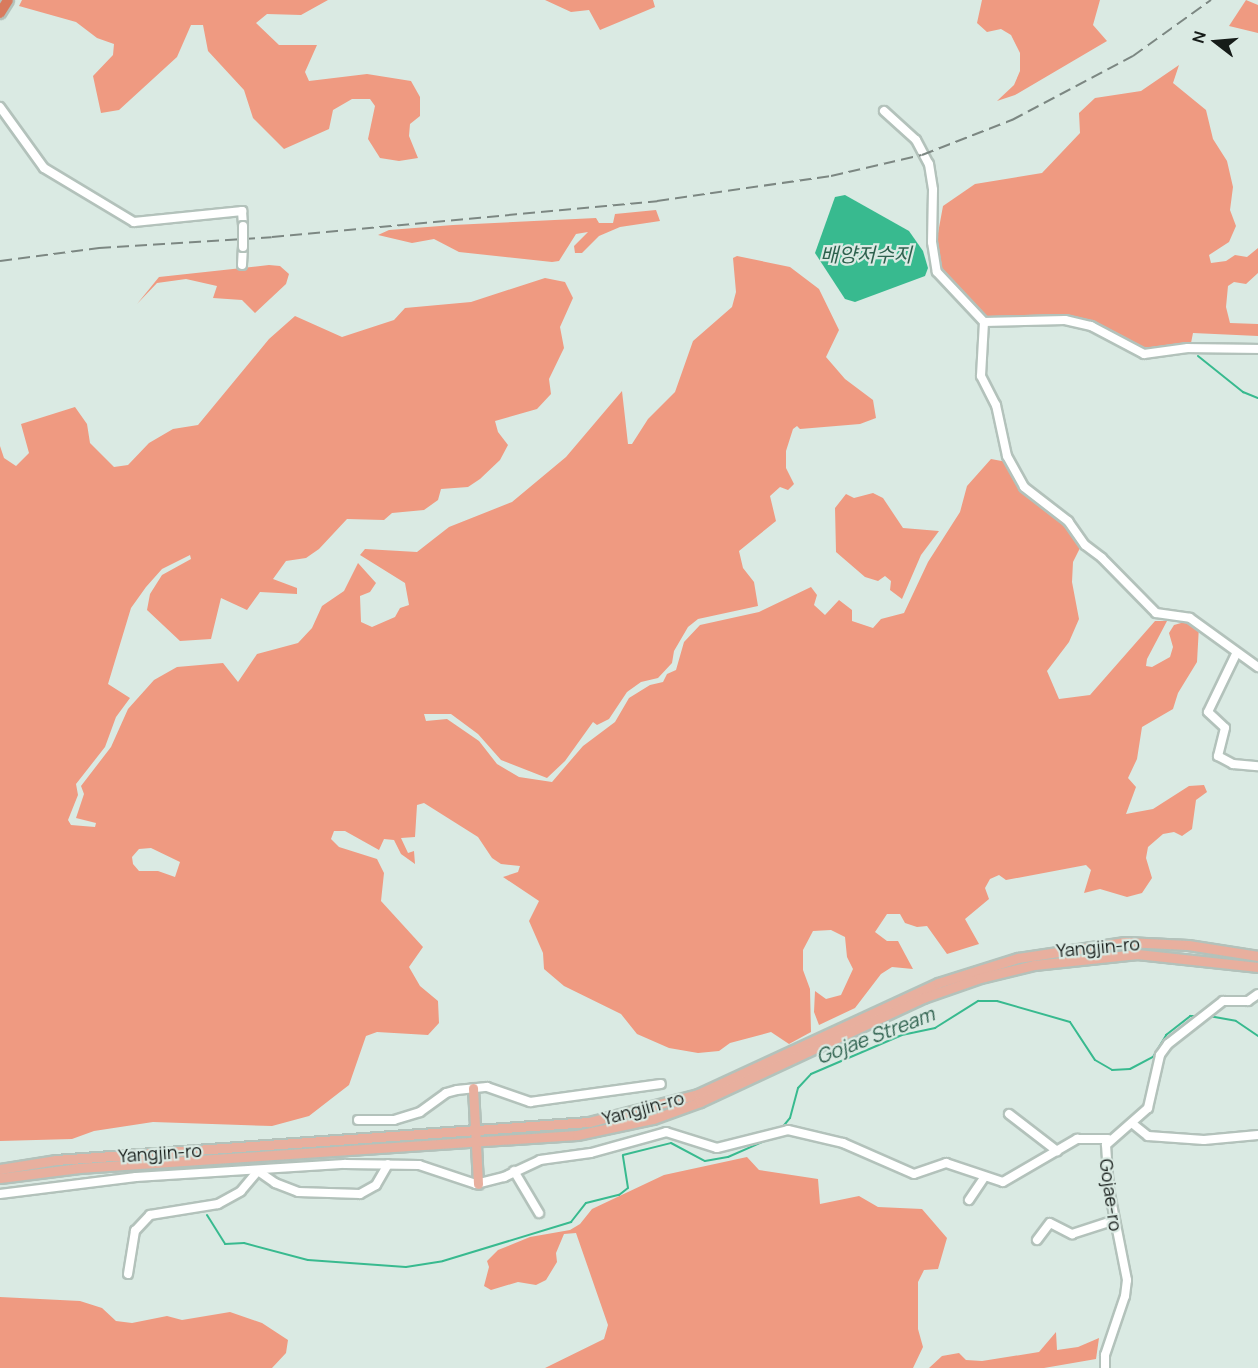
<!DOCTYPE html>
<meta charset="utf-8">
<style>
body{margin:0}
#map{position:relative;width:1258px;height:1368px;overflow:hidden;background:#daeae3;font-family:Manrope,"Noto Sans KR",sans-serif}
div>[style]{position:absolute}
.green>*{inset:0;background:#ef9a81}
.water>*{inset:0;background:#38ba8f}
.stream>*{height:2px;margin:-1px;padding:0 1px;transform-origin:1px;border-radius:1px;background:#38ba8f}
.roads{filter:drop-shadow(2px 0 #b3c2bb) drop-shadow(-2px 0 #b3c2bb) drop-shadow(0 2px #b3c2bb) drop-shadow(0 -2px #b3c2bb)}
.minor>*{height:8px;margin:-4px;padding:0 4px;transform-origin:4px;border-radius:4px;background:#fff}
.major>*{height:9px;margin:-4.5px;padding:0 4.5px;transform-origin:4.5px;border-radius:4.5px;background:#e8af9e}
.highway>*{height:10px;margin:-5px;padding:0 5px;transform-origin:5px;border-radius:5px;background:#d87a5d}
.rail>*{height:2px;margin-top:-1px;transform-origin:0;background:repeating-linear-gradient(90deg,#7c8782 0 12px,transparent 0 18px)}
.bridges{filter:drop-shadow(2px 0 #b3c2bb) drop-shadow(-2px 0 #b3c2bb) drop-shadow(0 2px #b3c2bb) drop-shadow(0 -2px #b3c2bb)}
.minor-bridge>*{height:8px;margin:-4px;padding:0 4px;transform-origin:4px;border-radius:4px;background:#fff}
span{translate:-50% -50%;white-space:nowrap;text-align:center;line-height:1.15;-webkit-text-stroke:4.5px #daeae3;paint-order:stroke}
.street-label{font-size:18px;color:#161c19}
.water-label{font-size:20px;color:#2e614e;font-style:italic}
.north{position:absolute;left:1186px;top:12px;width:60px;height:60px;-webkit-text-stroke:4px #daeae3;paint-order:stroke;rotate:286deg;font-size:16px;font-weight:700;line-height:24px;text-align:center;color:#161c19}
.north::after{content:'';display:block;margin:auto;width:21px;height:27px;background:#161c19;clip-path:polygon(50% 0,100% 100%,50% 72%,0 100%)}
</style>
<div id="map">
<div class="green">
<div style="clip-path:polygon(22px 0,328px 0,301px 15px,267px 14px,256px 23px,279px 45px,317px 45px,305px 72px,309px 81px,367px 74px,411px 81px,420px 97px,420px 116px,410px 124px,409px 136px,418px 158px,399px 161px,380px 158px,368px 139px,375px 106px,370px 99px,352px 99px,333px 110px,329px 129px,284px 149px,253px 118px,244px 90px,208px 51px,203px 25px,191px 25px,177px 57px,119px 110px,101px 113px,93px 76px,113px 55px,114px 44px,97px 38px,76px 22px,19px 6px)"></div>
<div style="clip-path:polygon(545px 0,653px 0,655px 7px,600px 30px,589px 10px,571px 12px)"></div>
<div style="clip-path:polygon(982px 0,1100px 0,1093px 25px,1107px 41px,1015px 95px,997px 101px,1014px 85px,1020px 71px,1020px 53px,1011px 35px,1001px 29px,987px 32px,977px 23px)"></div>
<div style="clip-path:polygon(1246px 0,1258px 5px,1258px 33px,1229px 26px)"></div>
<div style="clip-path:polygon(1179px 65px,1173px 83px,1206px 110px,1213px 139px,1227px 161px,1233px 187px,1230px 210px,1236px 226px,1229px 242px,1209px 255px,1211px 263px,1226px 261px,1235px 255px,1247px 257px,1258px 248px,1258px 273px,1246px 284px,1234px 282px,1228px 286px,1226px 307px,1230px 323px,1258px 324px,1258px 336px,1193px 333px,1191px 343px,1153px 348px,1136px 346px,1093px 322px,1070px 316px,998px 320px,983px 318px,940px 269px,936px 244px,943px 206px,975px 184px,1042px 173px,1080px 133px,1079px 113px,1095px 98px,1141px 91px)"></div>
<div style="clip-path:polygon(656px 210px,660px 221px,620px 227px,599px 236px,582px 253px,575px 253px,574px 246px,588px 232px,576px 234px,559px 261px,552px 262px,459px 252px,434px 239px,412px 243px,378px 235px,389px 230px,453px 225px,596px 218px,599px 223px,613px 223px,615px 214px)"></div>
<div style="clip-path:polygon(evenodd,737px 256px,790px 267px,819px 289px,839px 330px,826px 357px,845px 379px,873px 400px,876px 418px,860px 424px,800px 429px,797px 426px,793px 429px,786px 451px,786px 468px,794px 484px,788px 490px,780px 487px,770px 496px,776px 521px,739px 551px,743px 568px,754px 582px,758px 606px,698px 619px,688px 627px,674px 651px,672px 663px,658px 678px,641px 682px,627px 692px,609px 719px,597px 725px,593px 722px,565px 761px,547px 778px,501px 760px,478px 734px,451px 714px,424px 714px,426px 721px,447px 719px,479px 741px,497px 764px,519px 777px,552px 782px,583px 746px,615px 722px,629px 698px,650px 685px,663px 682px,667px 674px,676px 670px,684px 642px,700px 625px,759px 612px,811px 587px,817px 595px,814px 605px,825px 615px,839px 600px,852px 610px,852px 621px,873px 628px,881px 619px,904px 613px,928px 562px,960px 512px,967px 486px,991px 459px,1007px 462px,1023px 493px,1064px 520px,1081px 546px,1073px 562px,1072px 582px,1079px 619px,1069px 642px,1047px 671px,1059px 699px,1090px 695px,1155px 621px,1167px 621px,1147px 659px,1146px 666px,1152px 667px,1170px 657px,1173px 647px,1169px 633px,1174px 625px,1188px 621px,1199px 626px,1197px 662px,1178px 693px,1173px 709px,1142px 727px,1137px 759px,1128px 778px,1136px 787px,1126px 814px,1153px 809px,1189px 786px,1204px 785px,1207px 792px,1196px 800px,1192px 829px,1182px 836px,1174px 832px,1163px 834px,1148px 847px,1146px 858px,1152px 878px,1142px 893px,1127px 897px,1100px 889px,1084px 893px,1091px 870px,1086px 865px,1006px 880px,999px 875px,990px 879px,985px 888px,989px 899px,965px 919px,979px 944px,947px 954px,927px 926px,917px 927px,905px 923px,900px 914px,887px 914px,875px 932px,887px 941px,898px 941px,913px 969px,892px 967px,881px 974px,855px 1008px,819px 1025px,814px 1012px,815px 991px,826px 999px,841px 995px,853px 969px,847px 957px,845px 937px,831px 930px,813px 931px,803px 950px,803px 970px,810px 989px,811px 1032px,789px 1044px,771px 1032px,730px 1043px,719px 1051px,698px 1053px,669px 1048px,637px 1034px,621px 1014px,564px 986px,544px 969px,543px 953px,529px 921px,539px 901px,503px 877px,518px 872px,520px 866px,501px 864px,492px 858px,478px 837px,424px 803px,417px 805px,415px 837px,401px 838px,408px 853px,414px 851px,415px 864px,401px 854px,394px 840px,384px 839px,379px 850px,345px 831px,334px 831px,331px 839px,339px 847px,377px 859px,384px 873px,381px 901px,423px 947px,409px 967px,420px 986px,438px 1001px,439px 1023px,428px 1035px,377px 1032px,366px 1036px,349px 1085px,309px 1116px,272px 1126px,153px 1122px,94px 1131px,72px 1139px,0 1141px,0 446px,4px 458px,16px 466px,29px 453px,21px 424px,75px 407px,87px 424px,90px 443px,114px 467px,128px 465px,149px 443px,173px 429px,198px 425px,269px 339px,295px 316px,342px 337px,394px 320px,405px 308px,471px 302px,545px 278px,565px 282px,573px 298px,560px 327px,564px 348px,549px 379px,551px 394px,537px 409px,495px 421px,498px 432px,508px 445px,500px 460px,480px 479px,468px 487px,441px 489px,438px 500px,424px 510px,392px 513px,384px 520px,347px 519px,319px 549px,306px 558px,286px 561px,273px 579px,297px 588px,297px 594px,260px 592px,247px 610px,221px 598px,211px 639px,180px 641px,147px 610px,150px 594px,162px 575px,191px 559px,190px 555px,162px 569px,146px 587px,131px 608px,108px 684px,130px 698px,116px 717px,105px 747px,76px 784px,78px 795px,68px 820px,71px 825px,95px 827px,96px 823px,76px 818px,84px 794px,81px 786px,111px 747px,128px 709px,154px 680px,177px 667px,223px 663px,238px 682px,257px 654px,298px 643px,312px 628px,322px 606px,344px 591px,358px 563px,376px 583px,370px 592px,360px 596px,361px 622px,372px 627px,395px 617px,400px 608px,409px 605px,405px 583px,360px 555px,365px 549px,417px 552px,449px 527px,512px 502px,566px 457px,622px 391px,628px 444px,632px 444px,648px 419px,675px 392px,693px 341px,732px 307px,736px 292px,733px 258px,737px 256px,151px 848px,180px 862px,175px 877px,158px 871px,139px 871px,133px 864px,132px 857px,139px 849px,151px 848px)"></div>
<div style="clip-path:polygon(269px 265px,280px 266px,289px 274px,286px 284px,255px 313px,242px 300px,213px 298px,217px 286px,186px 279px,157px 283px,137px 304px,159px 277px)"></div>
<div style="clip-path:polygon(873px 493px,883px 498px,903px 528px,939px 531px,921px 555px,902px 599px,890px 590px,891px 581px,885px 576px,878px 581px,865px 577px,836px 552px,835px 508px,846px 494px,854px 498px)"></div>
<div style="clip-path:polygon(747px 1157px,759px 1170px,818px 1179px,820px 1204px,859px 1196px,878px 1207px,922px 1209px,947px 1238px,938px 1269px,924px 1270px,918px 1282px,918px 1329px,923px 1347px,913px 1368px,545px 1368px,604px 1339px,608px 1325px,576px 1233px,564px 1234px,556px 1253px,557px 1262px,546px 1280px,536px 1285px,518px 1282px,491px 1290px,484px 1286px,489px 1267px,487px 1261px,498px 1250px,530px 1237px,570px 1230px,580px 1224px,592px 1209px,664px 1175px)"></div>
<div style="clip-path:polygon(0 1297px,80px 1301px,102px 1308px,116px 1321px,132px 1323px,167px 1316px,182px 1320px,230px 1312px,262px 1323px,288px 1340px,286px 1353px,272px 1368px,0 1368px)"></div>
<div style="clip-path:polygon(1056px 1332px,1057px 1350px,1078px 1347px,1099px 1338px,1096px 1359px,1044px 1368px,929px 1368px,942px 1356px,959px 1353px,966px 1360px,982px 1361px,1039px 1352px)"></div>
</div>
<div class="water">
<div style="clip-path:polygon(845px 195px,909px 231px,923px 251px,928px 268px,925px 276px,855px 302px,845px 299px,815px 253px,835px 197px)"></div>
</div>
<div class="stream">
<div style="left:1198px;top:356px;width:58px;rotate:38.7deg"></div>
<div style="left:1243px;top:392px;width:16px;rotate:22deg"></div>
<div style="left:1209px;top:1016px;width:27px;rotate:10deg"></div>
<div style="left:1236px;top:1021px;width:27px;rotate:34deg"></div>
<div style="left:781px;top:1129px;width:14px;rotate:-51deg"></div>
<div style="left:790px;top:1118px;width:31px;rotate:-75deg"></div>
<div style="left:798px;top:1088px;width:19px;rotate:-47deg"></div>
<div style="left:811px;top:1074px;width:99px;rotate:-23.2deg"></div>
<div style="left:902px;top:1035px;width:34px;rotate:-12deg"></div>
<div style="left:935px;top:1028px;width:51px;rotate:-32.1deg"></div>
<div style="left:978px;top:1001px;width:19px"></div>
<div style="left:997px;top:1001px;width:76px;rotate:16deg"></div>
<div style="left:1070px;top:1022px;width:45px;rotate:56.7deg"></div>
<div style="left:1095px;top:1060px;width:20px;rotate:30deg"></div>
<div style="left:1112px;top:1070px;width:18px;rotate:-3deg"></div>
<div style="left:1130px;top:1069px;width:26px;rotate:-28deg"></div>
<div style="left:1153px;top:1057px;width:26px;rotate:-59deg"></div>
<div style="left:1166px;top:1035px;width:31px;rotate:-38deg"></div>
<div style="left:1190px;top:1016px;width:10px"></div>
<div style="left:207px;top:1215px;width:34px;rotate:58deg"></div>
<div style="left:225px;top:1244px;width:19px;rotate:-3deg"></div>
<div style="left:244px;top:1243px;width:66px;rotate:14.9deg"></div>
<div style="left:308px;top:1260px;width:98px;rotate:4.1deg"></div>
<div style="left:406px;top:1267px;width:37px;rotate:-9deg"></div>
<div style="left:443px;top:1261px;width:134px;rotate:-16.9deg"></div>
<div style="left:571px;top:1222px;width:24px;rotate:-52deg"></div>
<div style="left:586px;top:1203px;width:34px;rotate:-14deg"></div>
<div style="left:619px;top:1195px;width:11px;rotate:-38deg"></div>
<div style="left:628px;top:1188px;width:33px;rotate:-99deg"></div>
<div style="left:623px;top:1155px;width:49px;rotate:-14deg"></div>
<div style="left:671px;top:1143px;width:38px;rotate:28deg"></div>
<div style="left:705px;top:1161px;width:23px;rotate:-10deg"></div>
<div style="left:728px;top:1157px;width:52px;rotate:-23.6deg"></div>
</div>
<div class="roads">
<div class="minor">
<div style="left:0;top:107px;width:75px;rotate:54.2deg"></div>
<div style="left:44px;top:168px;width:105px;rotate:31deg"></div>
<div style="left:134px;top:222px;width:109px;rotate:-5.8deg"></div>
<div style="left:242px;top:211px;width:15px;rotate:86deg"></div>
<div style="left:884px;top:111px;width:43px;rotate:42.2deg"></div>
<div style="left:916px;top:140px;width:27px;rotate:62deg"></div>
<div style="left:929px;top:164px;width:26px;rotate:81deg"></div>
<div style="left:933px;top:190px;width:52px;rotate:91.1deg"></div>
<div style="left:932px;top:242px;width:30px;rotate:81deg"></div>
<div style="left:937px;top:272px;width:69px;rotate:46.8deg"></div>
<div style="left:984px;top:322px;width:54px;rotate:93.2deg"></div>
<div style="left:981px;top:376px;width:33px;rotate:63deg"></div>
<div style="left:996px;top:405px;width:52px;rotate:77.8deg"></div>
<div style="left:1007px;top:456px;width:35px;rotate:61deg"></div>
<div style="left:1024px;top:487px;width:56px;rotate:37.7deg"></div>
<div style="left:1068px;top:521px;width:29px;rotate:55deg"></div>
<div style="left:1085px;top:545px;width:21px;rotate:37deg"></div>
<div style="left:1102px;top:558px;width:77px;rotate:45.5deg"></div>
<div style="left:1156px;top:613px;width:34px;rotate:8deg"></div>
<div style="left:1190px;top:618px;width:84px;rotate:35.8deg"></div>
<div style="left:242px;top:265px;width:18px;rotate:-87deg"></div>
<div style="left:984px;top:322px;width:81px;rotate:-1.4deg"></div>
<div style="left:1065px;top:320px;width:27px;rotate:13deg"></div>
<div style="left:1091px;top:326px;width:60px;rotate:27.8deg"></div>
<div style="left:1144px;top:354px;width:44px;rotate:-7.8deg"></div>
<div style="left:1188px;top:348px;width:70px;rotate:0.8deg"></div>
<div style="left:1236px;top:654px;width:64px;rotate:115.8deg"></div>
<div style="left:1208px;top:712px;width:23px;rotate:43deg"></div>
<div style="left:1225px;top:728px;width:29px;rotate:104deg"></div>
<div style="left:1218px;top:756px;width:17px;rotate:28deg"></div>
<div style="left:1233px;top:764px;width:25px;rotate:5deg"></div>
<div style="left:1009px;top:1114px;width:61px;rotate:37.6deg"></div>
<div style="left:358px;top:1120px;width:36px"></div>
<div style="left:394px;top:1120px;width:27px;rotate:-17deg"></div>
<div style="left:420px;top:1112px;width:32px;rotate:-36deg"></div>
<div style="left:446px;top:1093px;width:11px;rotate:-15deg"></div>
<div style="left:457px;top:1090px;width:30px;rotate:-6deg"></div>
<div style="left:487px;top:1087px;width:46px;rotate:19.2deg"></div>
<div style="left:530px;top:1102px;width:132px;rotate:-7.8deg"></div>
<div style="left:1133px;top:1124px;width:19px;rotate:39deg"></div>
<div style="left:1148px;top:1136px;width:56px;rotate:4.1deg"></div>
<div style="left:1204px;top:1140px;width:54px;rotate:-5.3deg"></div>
<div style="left:514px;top:1171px;width:49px;rotate:59.2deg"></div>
<div style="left:0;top:1194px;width:137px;rotate:-7.1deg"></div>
<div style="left:136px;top:1177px;width:209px;rotate:-3.6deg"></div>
<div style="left:345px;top:1164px;width:74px;rotate:0.8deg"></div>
<div style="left:419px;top:1165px;width:60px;rotate:18.4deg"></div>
<div style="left:476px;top:1184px;width:29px;rotate:-14deg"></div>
<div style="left:504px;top:1177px;width:40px;rotate:-25deg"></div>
<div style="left:540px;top:1160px;width:51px;rotate:-7.8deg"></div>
<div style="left:591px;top:1153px;width:78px;rotate:-15.6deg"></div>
<div style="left:666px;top:1132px;width:53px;rotate:17.4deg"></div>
<div style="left:717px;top:1148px;width:73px;rotate:-14.2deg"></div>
<div style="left:788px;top:1130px;width:57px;rotate:13.3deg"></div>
<div style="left:843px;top:1143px;width:77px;rotate:23.6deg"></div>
<div style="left:914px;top:1174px;width:34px;rotate:-19deg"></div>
<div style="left:946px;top:1163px;width:60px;rotate:18.4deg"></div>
<div style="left:1003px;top:1182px;width:86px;rotate:-30.2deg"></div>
<div style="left:1077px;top:1139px;width:31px"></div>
<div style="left:969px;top:1200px;width:27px;rotate:-56deg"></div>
<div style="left:1037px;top:1240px;width:21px;rotate:-53deg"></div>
<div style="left:1050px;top:1223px;width:25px;rotate:27deg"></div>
<div style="left:1072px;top:1234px;width:45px;rotate:-18deg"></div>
<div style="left:128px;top:1274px;width:44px;rotate:-80.8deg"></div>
<div style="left:135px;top:1231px;width:22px;rotate:-47deg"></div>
<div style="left:150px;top:1215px;width:69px;rotate:-9.2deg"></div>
<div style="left:218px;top:1204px;width:26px;rotate:-29deg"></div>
<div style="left:241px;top:1191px;width:26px;rotate:-50deg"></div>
<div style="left:258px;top:1171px;width:21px;rotate:35deg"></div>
<div style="left:275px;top:1183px;width:25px;rotate:21deg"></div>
<div style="left:298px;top:1192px;width:62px;rotate:1.8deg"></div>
<div style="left:360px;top:1194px;width:18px;rotate:-29deg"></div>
<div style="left:376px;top:1185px;width:24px;rotate:-60deg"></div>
<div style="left:1105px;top:1368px;width:13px;rotate:-90deg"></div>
<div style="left:1105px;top:1355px;width:62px;rotate:-71.3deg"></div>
<div style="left:1125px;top:1296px;width:16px;rotate:-83deg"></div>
<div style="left:1127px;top:1280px;width:93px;rotate:-101.2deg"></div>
<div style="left:1109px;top:1189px;width:44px;rotate:-93.9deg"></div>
<div style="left:1106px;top:1145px;width:56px;rotate:-41.4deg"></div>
<div style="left:1148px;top:1108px;width:54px;rotate:-77.2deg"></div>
<div style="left:1160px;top:1055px;width:14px;rotate:-54deg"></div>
<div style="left:1168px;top:1044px;width:70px;rotate:-38deg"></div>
<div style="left:1223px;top:1001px;width:25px"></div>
<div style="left:1248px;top:1001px;width:12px;rotate:-35deg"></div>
</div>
<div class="major">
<div style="left:473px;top:1088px;width:96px;rotate:87deg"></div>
<div style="left:0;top:1169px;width:57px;rotate:-9.1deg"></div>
<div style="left:56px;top:1160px;width:534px;rotate:-4.08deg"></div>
<div style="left:589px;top:1122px;width:113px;rotate:-14.4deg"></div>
<div style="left:698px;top:1094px;width:264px;rotate:-24.8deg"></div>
<div style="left:938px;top:983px;width:84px;rotate:-17.4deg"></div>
<div style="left:1018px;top:958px;width:108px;rotate:-8.5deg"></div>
<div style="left:1125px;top:942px;width:63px;rotate:2.7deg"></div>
<div style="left:1188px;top:945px;width:71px;rotate:8.9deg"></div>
<div style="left:0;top:1178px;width:80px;rotate:-7.2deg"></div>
<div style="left:79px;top:1168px;width:499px;rotate:-3.8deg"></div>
<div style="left:577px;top:1135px;width:78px;rotate:-11.9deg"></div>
<div style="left:653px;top:1119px;width:50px;rotate:-19.9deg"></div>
<div style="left:700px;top:1102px;width:246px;rotate:-25deg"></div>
<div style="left:923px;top:998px;width:60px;rotate:-19.3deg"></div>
<div style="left:980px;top:978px;width:56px;rotate:-13.5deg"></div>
<div style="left:1034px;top:965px;width:104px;rotate:-6.1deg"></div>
<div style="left:1137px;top:954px;width:122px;rotate:6.1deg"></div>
</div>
<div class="highway">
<div style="left:0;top:13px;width:15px;rotate:-58deg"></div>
</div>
</div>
<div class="rail">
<div style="left:0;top:261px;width:100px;rotate:-7.5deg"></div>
<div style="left:99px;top:248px;width:173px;rotate:-3.6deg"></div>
<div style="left:272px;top:237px;width:387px;rotate:-5.3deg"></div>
<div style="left:657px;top:201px;width:176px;rotate:-8.2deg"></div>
<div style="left:831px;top:176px;width:93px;rotate:-13deg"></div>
<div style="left:922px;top:155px;width:97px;rotate:-21.3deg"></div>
<div style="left:1012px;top:120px;width:137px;rotate:-27.9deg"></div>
<div style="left:1133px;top:56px;width:96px;rotate:-35.7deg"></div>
</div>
<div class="bridges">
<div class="minor-bridge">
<div style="left:243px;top:247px;width:21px;rotate:-90deg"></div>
</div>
</div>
<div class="street-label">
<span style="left:1098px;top:947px;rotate:-5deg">Yangjin-ro</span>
<span style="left:643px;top:1108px;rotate:-15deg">Yangjin-ro</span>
<span style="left:160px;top:1153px;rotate:-4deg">Yangjin-ro</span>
<span style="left:1111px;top:1195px;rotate:82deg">Gojae-ro</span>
</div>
<div class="water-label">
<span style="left:866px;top:254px">배양저수지</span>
<span style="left:875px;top:1035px;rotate:-21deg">Gojae Stream</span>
</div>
<div class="north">N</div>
</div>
